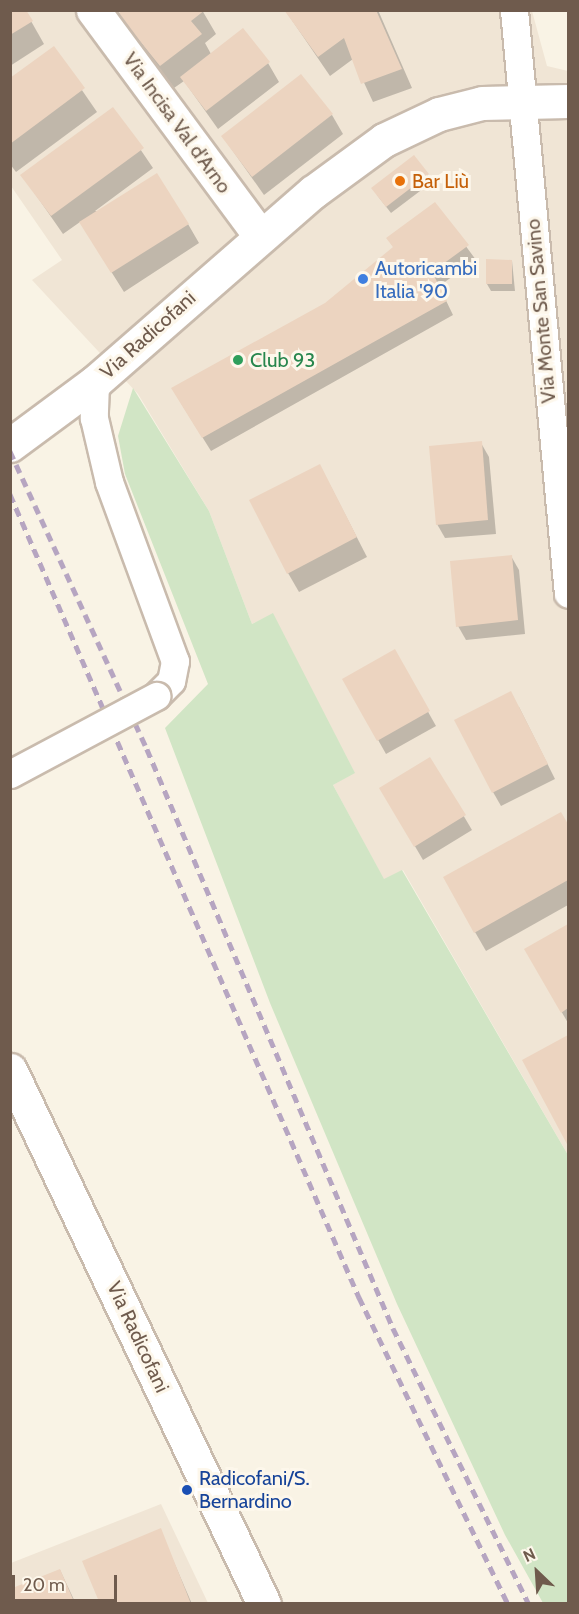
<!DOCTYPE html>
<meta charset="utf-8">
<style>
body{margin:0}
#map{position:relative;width:579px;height:1614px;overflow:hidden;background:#f9f3e5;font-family:Cabin,sans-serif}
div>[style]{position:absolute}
.residential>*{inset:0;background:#f0e5d5}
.green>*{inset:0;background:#d1e5c5}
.shadow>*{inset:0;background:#0003}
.building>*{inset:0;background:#ecd4c0}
.roads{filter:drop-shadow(2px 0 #c9bbad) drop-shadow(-2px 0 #c9bbad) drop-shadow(0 2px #c9bbad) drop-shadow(0 -2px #c9bbad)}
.street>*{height:27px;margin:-13.5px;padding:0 13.5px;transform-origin:13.5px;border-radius:13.5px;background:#fff}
.secondary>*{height:33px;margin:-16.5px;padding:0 16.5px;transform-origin:16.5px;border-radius:16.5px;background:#fff}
.rail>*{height:4.5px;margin-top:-2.25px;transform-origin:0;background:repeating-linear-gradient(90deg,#b6a5c1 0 9px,transparent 0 15px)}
.bridges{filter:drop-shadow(2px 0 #c9bbad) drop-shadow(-2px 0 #c9bbad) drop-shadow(0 2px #c9bbad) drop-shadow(0 -2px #c9bbad)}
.street-bridge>*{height:27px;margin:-13.5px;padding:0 13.5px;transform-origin:13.5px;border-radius:13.5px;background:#fff}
.dots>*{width:16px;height:16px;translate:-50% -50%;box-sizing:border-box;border:3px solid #fdf7eb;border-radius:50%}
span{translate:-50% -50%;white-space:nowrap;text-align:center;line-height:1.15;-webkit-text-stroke:6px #fdf7eb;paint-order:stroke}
.street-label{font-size:20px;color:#6f5b4d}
.food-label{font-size:20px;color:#c56008}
.left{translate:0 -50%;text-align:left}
.shop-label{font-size:20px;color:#366cbe}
.leisure-label{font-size:20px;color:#27864d}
.transit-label{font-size:20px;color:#164399}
.frame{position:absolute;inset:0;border:12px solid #6f5b4d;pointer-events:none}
.north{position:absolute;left:507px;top:1542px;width:60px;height:60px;-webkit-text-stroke:4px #fdf7eb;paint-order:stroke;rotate:335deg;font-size:16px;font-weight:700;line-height:24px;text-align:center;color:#6f5b4d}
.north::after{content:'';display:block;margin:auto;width:21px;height:27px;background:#6f5b4d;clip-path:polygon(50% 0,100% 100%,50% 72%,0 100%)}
.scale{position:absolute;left:12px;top:1575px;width:105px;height:27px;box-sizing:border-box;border:3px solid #6f5b4d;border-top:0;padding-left:8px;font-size:18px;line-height:21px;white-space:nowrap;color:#6f5b4d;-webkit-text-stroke:4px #fdf7eb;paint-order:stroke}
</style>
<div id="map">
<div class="residential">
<div style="clip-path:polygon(10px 11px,532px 11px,547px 66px,568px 71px,568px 1155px,403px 870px,384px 880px,333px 785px,354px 772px,273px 614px,252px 624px,209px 511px,138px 394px,32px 280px,62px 260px,11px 186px)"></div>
<div style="clip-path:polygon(161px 1504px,208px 1603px,11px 1604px,11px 1563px)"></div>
</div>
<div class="green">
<div style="clip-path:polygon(133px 388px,209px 511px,252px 624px,273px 613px,355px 773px,333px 785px,384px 879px,402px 870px,568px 1155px,568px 1603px,543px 1603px,505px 1535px,397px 1304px,270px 1003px,165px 728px,208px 684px,125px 474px,118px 436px)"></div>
</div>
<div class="shadow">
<div style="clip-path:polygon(10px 10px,31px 21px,44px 44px,10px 66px)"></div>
<div style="clip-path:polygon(202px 10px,216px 34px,205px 43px,211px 54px,268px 63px,279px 82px,218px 129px,184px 81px,174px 88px,120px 15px)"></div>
<div style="clip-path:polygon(285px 10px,378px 10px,412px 88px,373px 102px,353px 59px,330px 76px)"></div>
<div style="clip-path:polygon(53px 48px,97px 112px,16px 172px,10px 164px,10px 80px)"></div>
<div style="clip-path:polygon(113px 109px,153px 168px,95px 211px,188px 224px,199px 243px,124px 292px,80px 222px,63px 234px,22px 175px)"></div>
<div style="clip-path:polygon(332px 115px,343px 134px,264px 195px,223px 137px)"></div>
<div style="clip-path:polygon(428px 175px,432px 182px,391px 213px,377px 195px)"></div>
<div style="clip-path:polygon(435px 204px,476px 260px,439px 286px,453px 315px,211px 451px,181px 403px,326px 304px,394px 248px,388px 239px)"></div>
<div style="clip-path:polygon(512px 261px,515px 291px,491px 291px,487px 284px)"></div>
<div style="clip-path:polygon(481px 443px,489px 457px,496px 534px,445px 538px,437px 524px)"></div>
<div style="clip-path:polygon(330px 485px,367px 557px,299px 592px,288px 573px)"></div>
<div style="clip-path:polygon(511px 556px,519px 570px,525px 634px,466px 640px,458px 626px)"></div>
<div style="clip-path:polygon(394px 651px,436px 726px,386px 754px,344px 679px)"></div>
<div style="clip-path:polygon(519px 707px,555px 779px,501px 806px,493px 792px)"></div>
<div style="clip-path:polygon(430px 759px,472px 830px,423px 860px,381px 788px)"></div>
<div style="clip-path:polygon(561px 814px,568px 827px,568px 905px,486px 951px,475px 932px)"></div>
<div style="clip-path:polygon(568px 925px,568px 1023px,526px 950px)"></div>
<div style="clip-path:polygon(568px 1036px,568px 1143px,524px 1061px)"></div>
<div style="clip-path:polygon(160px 1530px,192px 1604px,101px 1604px)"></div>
<div style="clip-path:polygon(60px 1570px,76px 1604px,10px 1604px)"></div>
</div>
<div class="building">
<div style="clip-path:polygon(10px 10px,26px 10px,33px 21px,10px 35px)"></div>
<div style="clip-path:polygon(123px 10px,205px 10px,191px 21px,202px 34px,160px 66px,118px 14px)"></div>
<div style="clip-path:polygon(284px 10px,376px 10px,402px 69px,361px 84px,344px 38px,318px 57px)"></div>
<div style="clip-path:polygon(243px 28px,270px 62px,206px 111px,180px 77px)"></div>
<div style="clip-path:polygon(54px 46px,85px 88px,10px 144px,10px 78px)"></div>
<div style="clip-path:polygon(301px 74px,333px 114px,252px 177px,221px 136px)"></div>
<div style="clip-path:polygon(113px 107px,144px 148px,51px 216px,20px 175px)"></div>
<div style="clip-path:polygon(414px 155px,429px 174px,386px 207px,371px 188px)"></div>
<div style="clip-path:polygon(157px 173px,189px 224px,111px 273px,79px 222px)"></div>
<div style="clip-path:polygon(435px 202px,469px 245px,432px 272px,447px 301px,202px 438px,171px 388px,325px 303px,393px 247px,386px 238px)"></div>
<div style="clip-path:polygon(486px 259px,512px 260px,512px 284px,486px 284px)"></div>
<div style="clip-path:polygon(482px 441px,488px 520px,436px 525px,429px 446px)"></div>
<div style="clip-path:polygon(320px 464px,357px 537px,287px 574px,249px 500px)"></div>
<div style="clip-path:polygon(512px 555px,518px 620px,456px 627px,450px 561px)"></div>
<div style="clip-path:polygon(395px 649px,430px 711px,377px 741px,342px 679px)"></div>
<div style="clip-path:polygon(511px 691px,548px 764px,492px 793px,454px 720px)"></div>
<div style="clip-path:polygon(430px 757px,466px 815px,414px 847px,379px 788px)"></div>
<div style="clip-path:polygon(561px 812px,568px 824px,568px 880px,474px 933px,443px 877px)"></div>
<div style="clip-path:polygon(568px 924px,568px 1008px,561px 1013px,524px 949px)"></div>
<div style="clip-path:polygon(568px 1035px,568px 1146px,522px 1060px)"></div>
<div style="clip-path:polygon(161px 1528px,191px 1604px,100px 1604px,82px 1561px)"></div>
<div style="clip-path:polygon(60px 1569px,75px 1604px,10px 1604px,10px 1589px)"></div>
</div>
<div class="roads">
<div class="street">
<div style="left:514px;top:10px;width:586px;rotate:84.72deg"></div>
<div style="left:95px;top:382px;width:36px;rotate:92deg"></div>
<div style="left:94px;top:418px;width:66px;rotate:76.8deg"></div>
<div style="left:109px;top:482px;width:191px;rotate:69.8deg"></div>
<div style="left:175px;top:661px;width:20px;rotate:101deg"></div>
<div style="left:171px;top:681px;width:21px;rotate:135deg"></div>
</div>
<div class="secondary">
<div style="left:93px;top:10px;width:281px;rotate:53.5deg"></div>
<div style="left:10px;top:445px;width:106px;rotate:-36.5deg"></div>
<div style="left:95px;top:382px;width:289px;rotate:-41.1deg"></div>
<div style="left:313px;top:192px;width:88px;rotate:-36.2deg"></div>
<div style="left:384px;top:140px;width:61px;rotate:-25.3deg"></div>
<div style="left:439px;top:114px;width:44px;rotate:-14.3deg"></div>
<div style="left:482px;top:103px;width:86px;rotate:-1.3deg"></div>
<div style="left:10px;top:1070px;width:591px;rotate:64.56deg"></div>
</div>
</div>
<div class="rail">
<div style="left:10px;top:451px;width:328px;rotate:65.3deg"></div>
<div style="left:147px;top:749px;width:629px;rotate:66.98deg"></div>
<div style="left:393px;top:1328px;width:308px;rotate:63.8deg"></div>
<div style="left:10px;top:494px;width:876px;rotate:66.51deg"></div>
<div style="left:359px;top:1297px;width:341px;rotate:64.1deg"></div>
</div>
<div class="bridges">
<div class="street-bridge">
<div style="left:10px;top:774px;width:166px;rotate:-28.1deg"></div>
</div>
</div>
<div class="dots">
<div style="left:400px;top:181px;background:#e8710a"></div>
<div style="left:363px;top:279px;background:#3f7fe0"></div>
<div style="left:238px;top:360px;background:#2e9e5b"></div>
<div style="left:187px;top:1490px;background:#1a4fb4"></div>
</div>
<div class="street-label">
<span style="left:177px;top:123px;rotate:54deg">Via Incisa Val d'Arno</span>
<span style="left:541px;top:311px;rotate:-95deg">Via Monte San Savino</span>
<span style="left:148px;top:335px;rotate:-42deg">Via Radicofani</span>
<span style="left:138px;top:1337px;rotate:65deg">Via Radicofani</span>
</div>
<div class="food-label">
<span class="left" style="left:412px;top:181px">Bar Liù</span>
</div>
<div class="shop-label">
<span class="left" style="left:375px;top:280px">Autoricambi<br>Italia '90</span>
</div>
<div class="leisure-label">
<span class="left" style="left:250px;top:360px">Club 93</span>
</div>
<div class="transit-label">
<span class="left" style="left:199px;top:1490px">Radicofani/S.<br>Bernardino</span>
</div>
<div class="frame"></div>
<div class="north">N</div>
<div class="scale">20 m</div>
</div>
